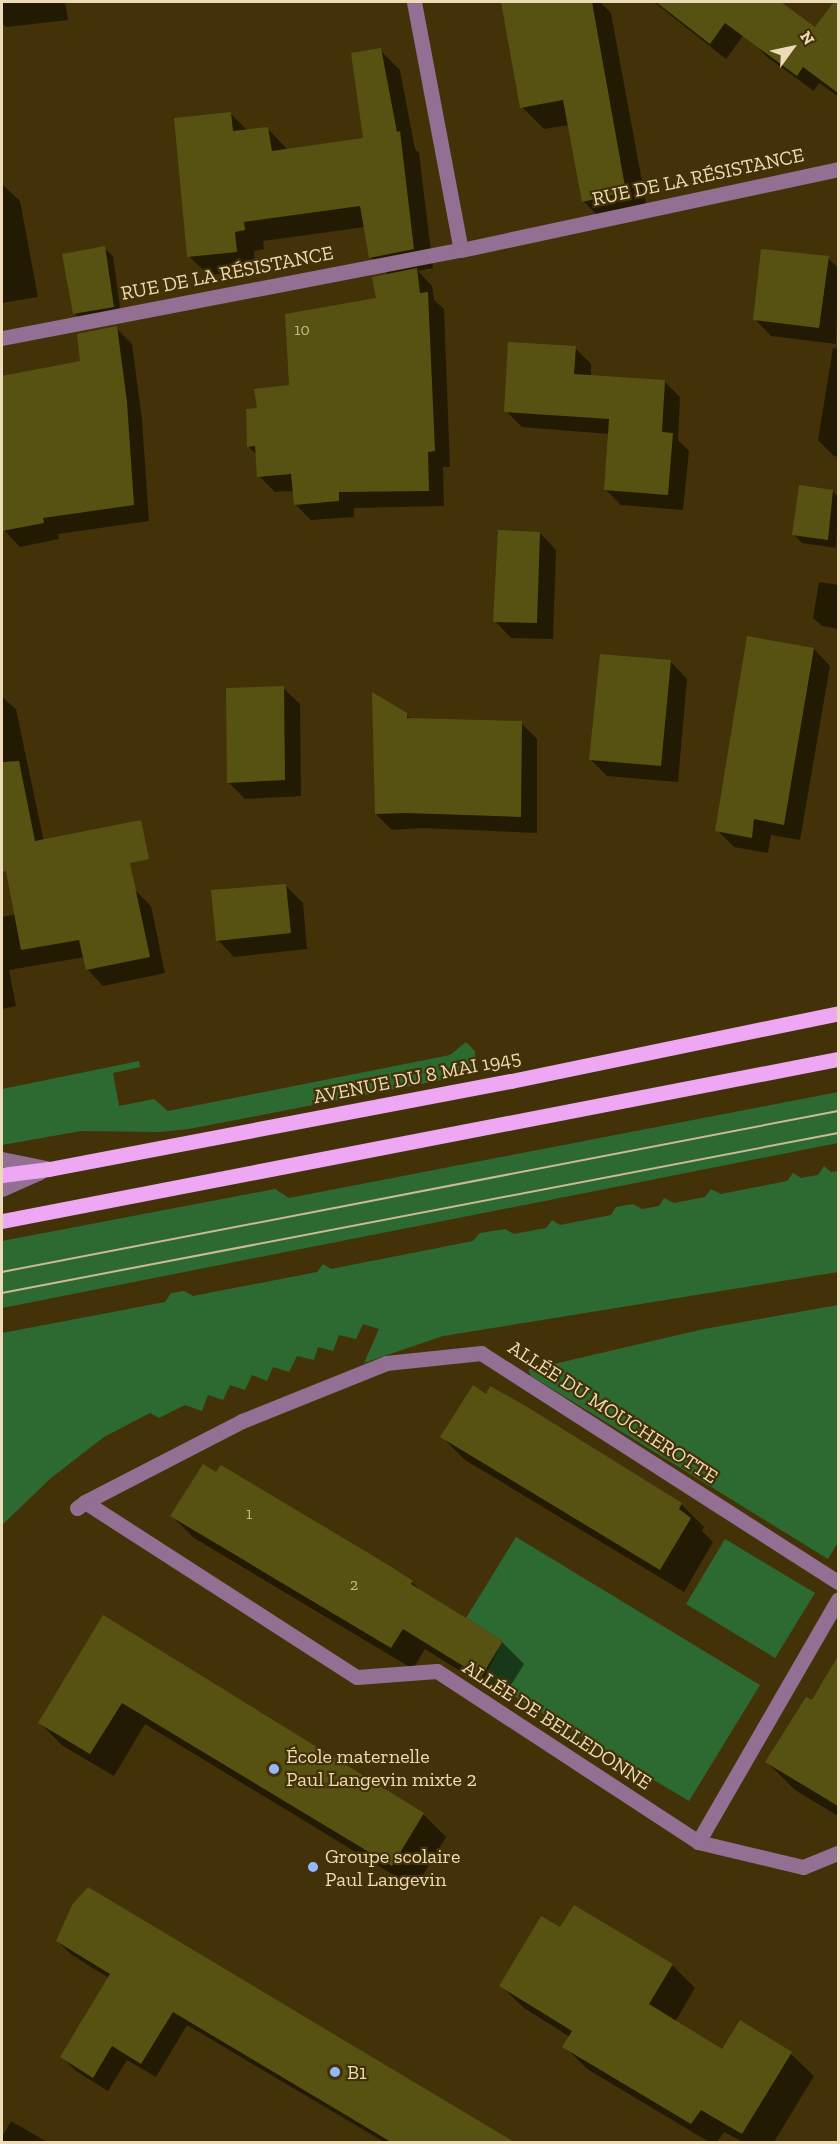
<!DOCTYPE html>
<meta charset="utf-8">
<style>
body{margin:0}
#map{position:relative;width:840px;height:2144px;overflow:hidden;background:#433207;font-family:"Zilla Slab",serif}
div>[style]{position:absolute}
.green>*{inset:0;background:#2d6a32}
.shadow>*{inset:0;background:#0007}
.building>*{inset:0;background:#575212}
.minor>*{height:15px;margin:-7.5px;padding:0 7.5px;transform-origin:7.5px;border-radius:7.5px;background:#926f93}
.major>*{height:15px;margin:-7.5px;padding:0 7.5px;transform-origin:7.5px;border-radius:7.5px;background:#eea7f2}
.tram>*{height:1.5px;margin:-0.75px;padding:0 0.75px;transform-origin:0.75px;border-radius:0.75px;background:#ccba95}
.dots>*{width:16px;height:16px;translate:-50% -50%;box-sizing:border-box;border:3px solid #433207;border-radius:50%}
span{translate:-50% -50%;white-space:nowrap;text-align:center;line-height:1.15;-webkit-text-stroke:4.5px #433207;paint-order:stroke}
.number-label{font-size:16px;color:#c8b98e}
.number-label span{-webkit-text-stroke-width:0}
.street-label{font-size:20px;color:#eddbb7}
.poi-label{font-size:20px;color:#eddbb7}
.left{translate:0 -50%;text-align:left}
.frame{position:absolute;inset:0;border:3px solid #eddbb7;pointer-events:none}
.north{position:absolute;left:762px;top:18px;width:60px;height:60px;-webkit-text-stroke:4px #433207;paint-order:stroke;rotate:57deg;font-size:16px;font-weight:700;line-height:24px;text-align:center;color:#eddbb7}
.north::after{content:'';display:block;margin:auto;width:21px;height:27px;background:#eddbb7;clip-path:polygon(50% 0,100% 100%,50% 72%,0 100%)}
</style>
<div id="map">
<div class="green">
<div style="clip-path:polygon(466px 1042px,475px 1051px,476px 1064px,469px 1074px,462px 1076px,189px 1129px,160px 1132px,81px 1131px,2px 1145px,2px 1089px,139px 1061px,140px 1067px,113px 1073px,119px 1106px,154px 1099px,168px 1111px,450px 1055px)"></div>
<div style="clip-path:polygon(838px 1092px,838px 1143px,2px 1308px,2px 1241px,275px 1189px,289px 1198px)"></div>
<div style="clip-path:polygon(824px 1166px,831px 1172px,838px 1171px,838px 1272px,443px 1336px,364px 1363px,379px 1329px,363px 1324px,356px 1339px,339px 1335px,333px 1351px,318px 1347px,314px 1360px,297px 1356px,289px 1372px,273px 1367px,267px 1381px,252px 1375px,245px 1390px,230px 1385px,223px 1400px,208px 1395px,202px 1411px,185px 1405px,159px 1418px,150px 1413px,104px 1437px,51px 1478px,2px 1525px,2px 1333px,165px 1302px,171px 1293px,184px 1291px,193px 1296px,317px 1272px,323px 1264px,331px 1269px,473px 1241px,480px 1233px,505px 1229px,514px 1234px,546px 1228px,552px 1220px,560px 1225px,611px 1215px,616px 1207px,633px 1204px,642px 1209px,659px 1206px,664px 1198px,674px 1203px,705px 1197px,711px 1189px,721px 1194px,787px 1181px,793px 1173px,801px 1178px,818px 1175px)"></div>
<div style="clip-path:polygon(838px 1305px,838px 1542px,828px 1559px,531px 1376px,528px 1370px,704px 1329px)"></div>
<div style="clip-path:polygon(516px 1537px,760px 1685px,689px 1801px,484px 1678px,503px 1641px,466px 1618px)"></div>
<div style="clip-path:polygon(725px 1539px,815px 1593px,775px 1658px,686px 1604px)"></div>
</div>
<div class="shadow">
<div style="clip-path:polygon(2px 2px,65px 2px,68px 20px,6px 27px,2px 23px)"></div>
<div style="clip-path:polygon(516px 2px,600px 2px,611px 13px,648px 214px,605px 223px,583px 201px,569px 125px,544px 129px,522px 107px,503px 4px)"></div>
<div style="clip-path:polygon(654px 2px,739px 2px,756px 18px,726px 59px)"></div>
<div style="clip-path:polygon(822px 19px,838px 31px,838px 96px,819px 83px,814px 91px,767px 57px,751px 40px,815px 29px)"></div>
<div style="clip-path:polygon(380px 50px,400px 70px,415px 149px,419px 153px,433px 268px,418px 271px,432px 286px,434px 300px,444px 309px,450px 467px,443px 467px,444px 506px,354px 508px,354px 517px,311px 520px,295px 504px,294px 491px,275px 492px,259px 476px,257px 455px,249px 447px,258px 410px,291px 386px,378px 299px,389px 275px,370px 257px,365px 227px,263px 241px,264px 249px,254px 251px,256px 271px,208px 275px,189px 256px,231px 114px,248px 131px,268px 129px,288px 150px,364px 139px)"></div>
<div style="clip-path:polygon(3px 185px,20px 201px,38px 297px,2px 303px)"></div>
<div style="clip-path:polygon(104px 248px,113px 256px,121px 315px,83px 322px,75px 314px)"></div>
<div style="clip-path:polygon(828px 258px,838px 268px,836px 344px,771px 336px,755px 319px)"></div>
<div style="clip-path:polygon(116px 328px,132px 344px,142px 420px,149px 521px,58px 534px,59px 539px,20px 547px,4px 530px,2px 518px,2px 378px,81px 362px)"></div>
<div style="clip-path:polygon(575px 348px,591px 364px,591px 376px,664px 381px,680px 397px,678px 440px,689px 451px,683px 510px,621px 505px,605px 489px,609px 434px,522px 427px,506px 411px)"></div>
<div style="clip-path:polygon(833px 348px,838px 349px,838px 457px,834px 456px,818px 440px)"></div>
<div style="clip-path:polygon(833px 491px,838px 497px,836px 548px,802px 543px,794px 535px)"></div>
<div style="clip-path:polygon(540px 533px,556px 550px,553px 639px,511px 638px,495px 621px)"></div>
<div style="clip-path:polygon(819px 582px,838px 585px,838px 629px,822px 626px,813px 618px)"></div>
<div style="clip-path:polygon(814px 649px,830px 666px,800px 840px,771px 835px,768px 853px,734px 847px,717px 830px)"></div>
<div style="clip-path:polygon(671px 662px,687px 679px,678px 782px,607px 776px,590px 759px)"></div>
<div style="clip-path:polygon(283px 688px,300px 704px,301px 796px,245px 799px,228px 782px)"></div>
<div style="clip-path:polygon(2px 697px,16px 709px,46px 852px,2px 861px)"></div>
<div style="clip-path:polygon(406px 715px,411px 719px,521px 723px,537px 739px,537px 833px,423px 828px,392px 830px,376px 814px)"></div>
<div style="clip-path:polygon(286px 886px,303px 903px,307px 949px,234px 957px,218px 940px)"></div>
<div style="clip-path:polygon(135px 890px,151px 906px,165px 973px,103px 986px,87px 969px,85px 957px,9px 970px,16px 1006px,2px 1009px,2px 917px)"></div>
<div style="clip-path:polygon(442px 1437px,681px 1504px,704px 1527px,702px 1531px,713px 1542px,684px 1592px,465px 1460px)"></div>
<div style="clip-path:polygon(217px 1474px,412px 1582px,423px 1593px,502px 1642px,524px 1664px,503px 1698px,425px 1649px,413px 1669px,194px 1538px,172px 1516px)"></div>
<div style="clip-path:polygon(103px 1617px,423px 1814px,446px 1837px,415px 1888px,145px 1724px,114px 1776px,63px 1746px,40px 1723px)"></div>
<div style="clip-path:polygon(838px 1658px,838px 1816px,795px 1790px,767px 1762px,812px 1702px)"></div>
<div style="clip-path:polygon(561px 1929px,672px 1965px,695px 1988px,675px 2022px,723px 2051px,741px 2022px,791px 2054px,814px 2076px,774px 2142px,743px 2142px,724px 2132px,717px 2142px,709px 2142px,587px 2069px,564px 2046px,570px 2037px,524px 2008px,501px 1986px)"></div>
<div style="clip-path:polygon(57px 1941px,496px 2133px,505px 2142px,384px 2142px,187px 2025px,156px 2077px,127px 2060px,108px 2091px,76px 2071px,62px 2057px,109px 1978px,72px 1955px)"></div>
<div style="clip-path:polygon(11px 2121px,47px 2142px,2px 2142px,2px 2137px)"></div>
</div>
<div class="building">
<div style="clip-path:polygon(501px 2px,592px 2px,626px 192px,582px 202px,563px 100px,520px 108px)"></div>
<div style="clip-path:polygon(656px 2px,781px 2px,815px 27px,834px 2px,838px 2px,838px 93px,803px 67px,797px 76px,725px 23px,710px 44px)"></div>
<div style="clip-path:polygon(381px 48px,397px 132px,400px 131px,414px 249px,369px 258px,360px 206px,244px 222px,245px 230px,235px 232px,237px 252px,187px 257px,174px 118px,231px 112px,233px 131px,268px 127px,272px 151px,363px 138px,351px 53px)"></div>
<div style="clip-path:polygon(105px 246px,114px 307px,73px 314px,62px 254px)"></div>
<div style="clip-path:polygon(761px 249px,829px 256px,819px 328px,753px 320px)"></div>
<div style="clip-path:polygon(417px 268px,420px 293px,428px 292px,435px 451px,428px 452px,429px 491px,339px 492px,339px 501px,294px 505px,291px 474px,257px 477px,255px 446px,247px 447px,246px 409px,257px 408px,254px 389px,289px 385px,285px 314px,376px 298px,372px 277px)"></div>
<div style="clip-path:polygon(117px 326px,127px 402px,134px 505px,43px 518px,44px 523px,2px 531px,2px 376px,80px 361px,77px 334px)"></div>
<div style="clip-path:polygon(508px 342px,576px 346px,574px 374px,665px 380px,662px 432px,673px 433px,668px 495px,604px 490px,609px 419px,504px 412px)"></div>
<div style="clip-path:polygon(799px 485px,833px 490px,828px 540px,792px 535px)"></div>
<div style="clip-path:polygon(498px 530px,540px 532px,537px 623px,493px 622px)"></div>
<div style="clip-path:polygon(747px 636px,814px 648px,784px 825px,754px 819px,752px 838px,715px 831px)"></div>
<div style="clip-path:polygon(600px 654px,671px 660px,661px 766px,589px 760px)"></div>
<div style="clip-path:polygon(284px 686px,285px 780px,227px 783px,226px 688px)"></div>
<div style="clip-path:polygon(372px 692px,407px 713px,407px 718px,522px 721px,521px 817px,406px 813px,375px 814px)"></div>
<div style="clip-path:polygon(19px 761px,35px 841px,141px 820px,149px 859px,130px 863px,150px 957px,86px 970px,79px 940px,21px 950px,6px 871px,2px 872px,2px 762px)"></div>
<div style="clip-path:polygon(286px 884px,291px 933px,216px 941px,211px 890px)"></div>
<div style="clip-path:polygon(473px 1385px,486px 1394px,490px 1386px,524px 1405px,682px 1503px,679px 1509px,691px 1518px,660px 1570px,440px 1437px)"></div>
<div style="clip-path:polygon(203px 1464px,216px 1472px,221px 1465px,385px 1563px,413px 1581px,411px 1584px,503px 1641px,481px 1677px,403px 1629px,391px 1648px,170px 1516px)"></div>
<div style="clip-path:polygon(103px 1615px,424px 1813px,392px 1866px,122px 1703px,90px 1754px,38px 1723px)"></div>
<div style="clip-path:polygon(838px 1656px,838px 1806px,765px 1762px,806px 1697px,812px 1700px)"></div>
<div style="clip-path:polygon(88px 1887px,514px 2142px,391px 2142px,173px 2012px,141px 2064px,112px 2046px,93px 2078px,60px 2057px,110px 1974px,56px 1941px,72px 1905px)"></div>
<div style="clip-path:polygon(574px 1905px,673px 1964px,649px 2004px,722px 2049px,740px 2020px,792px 2052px,742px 2134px,701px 2110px,691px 2124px,562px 2047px,572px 2031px,499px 1986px,541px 1916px,560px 1927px)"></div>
</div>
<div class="minor">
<div style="left:414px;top:2px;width:252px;rotate:79.3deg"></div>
<div style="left:2px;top:338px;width:467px;rotate:-10.9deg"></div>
<div style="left:461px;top:250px;width:386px;rotate:-12.1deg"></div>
<div style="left:2px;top:1159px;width:45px;rotate:11.6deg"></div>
<div style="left:2px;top:1189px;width:42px;rotate:-24.1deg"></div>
<div style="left:85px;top:1502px;width:177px;rotate:-27.3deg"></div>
<div style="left:242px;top:1421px;width:155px;rotate:-21.9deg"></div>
<div style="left:386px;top:1363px;width:96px;rotate:-6deg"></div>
<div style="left:481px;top:1353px;width:424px;rotate:32.7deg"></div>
<div style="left:77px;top:1508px;width:10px;rotate:-37deg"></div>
<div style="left:85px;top:1502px;width:323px;rotate:32.8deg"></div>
<div style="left:357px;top:1677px;width:80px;rotate:-4.3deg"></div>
<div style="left:437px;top:1671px;width:312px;rotate:33.2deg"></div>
<div style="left:698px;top:1842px;width:108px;rotate:13.4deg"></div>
<div style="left:803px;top:1867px;width:38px;rotate:-22deg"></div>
<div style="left:698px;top:1842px;width:280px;rotate:-60deg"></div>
</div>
<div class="major">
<div style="left:2px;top:1175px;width:47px;rotate:-7.3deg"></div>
<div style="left:49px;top:1169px;width:470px;rotate:-10.8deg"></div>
<div style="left:511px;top:1081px;width:334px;rotate:-11.7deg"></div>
<div style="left:2px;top:1221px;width:852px;rotate:-10.97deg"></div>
</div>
<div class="tram">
<div style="left:2px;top:1272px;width:851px;rotate:-10.9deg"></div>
<div style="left:2px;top:1293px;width:851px;rotate:-10.83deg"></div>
</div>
<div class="dots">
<div style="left:274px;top:1769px;background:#96b6fd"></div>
<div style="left:313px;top:1867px;background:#96b6fd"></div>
<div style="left:335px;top:2072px;background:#96b6fd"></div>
</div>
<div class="number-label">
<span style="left:302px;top:330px">10</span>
<span style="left:249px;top:1514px">1</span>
<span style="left:354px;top:1585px">2</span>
</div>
<div class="street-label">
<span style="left:698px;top:177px;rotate:-12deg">RUE DE LA RÉSISTANCE</span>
<span style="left:227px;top:273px;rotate:-11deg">RUE DE LA RÉSISTANCE</span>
<span style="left:417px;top:1077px;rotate:-11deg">AVENUE DU 8 MAI 1945</span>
<span style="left:613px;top:1412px;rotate:33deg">ALLÉE DU MOUCHEROTTE</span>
<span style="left:557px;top:1725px;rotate:33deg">ALLÉE DE BELLEDONNE</span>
</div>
<div class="poi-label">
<span class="left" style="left:286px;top:1768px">École maternelle<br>Paul Langevin mixte 2</span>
<span class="left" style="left:325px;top:1868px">Groupe scolaire<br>Paul Langevin</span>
<span class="left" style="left:347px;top:2072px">B1</span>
</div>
<div class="frame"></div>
<div class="north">N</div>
</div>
